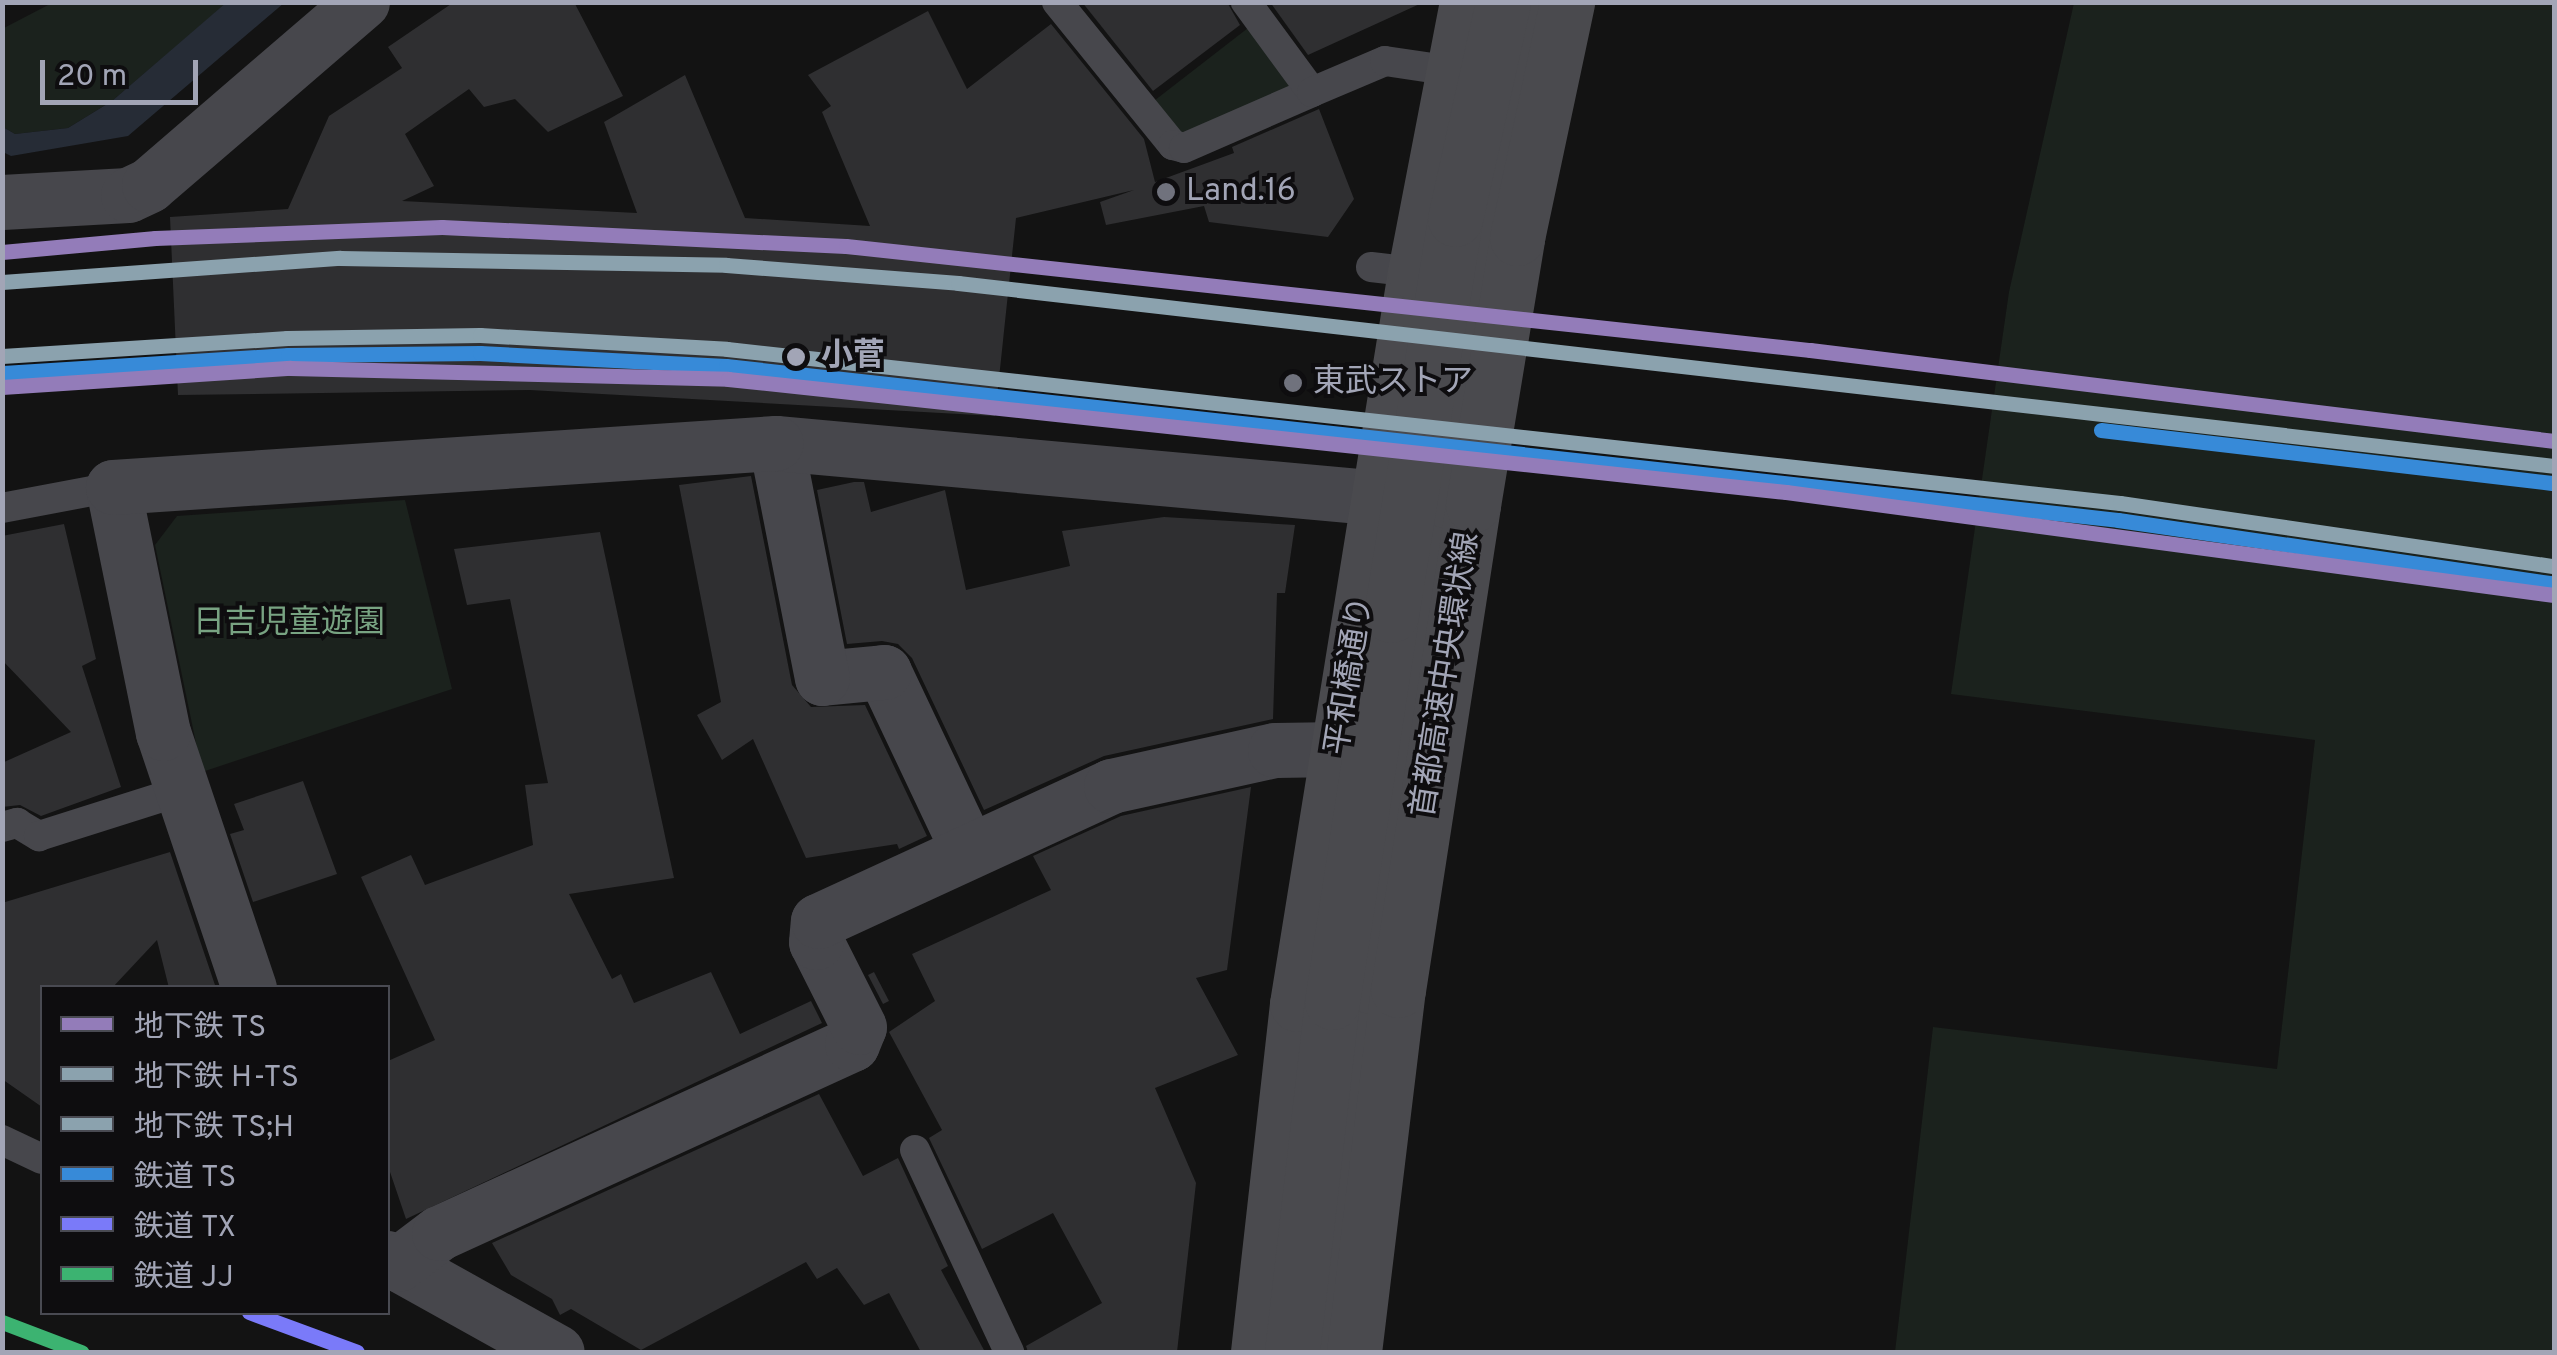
<!DOCTYPE html>
<meta charset="utf-8">
<style>
body{margin:0}
#map{position:relative;width:2557px;height:1355px;overflow:hidden;background:#131313;font-family:Overpass,"Noto Sans JP",sans-serif}
div>[style]{position:absolute}
.green>*{inset:0;background:#1b221d}
.water>*{inset:0;background:#262c36}
.building>*{inset:0;background:#2f2f31}
.service>*{height:30px;margin:-15px;padding:0 15px;transform-origin:15px;border-radius:15px;background:#47474c}
.minor>*{height:55px;margin:-27.5px;padding:0 27.5px;transform-origin:27.5px;border-radius:27.5px;background:#47474c}
.primary>*{height:55px;margin:-27.5px;padding:0 27.5px;transform-origin:27.5px;border-radius:27.5px;background:#4a4a4e}
.motorway>*{height:55px;margin:-27.5px;padding:0 27.5px;transform-origin:27.5px;border-radius:27.5px;background:#4a4a4e}
.rail-1>*{height:15px;margin:-7.5px;padding:0 7.5px;transform-origin:7.5px;border-radius:7.5px;background:#378ad8}
.rail-2>*{height:15px;margin:-7.5px;padding:0 7.5px;transform-origin:7.5px;border-radius:7.5px;background:#7a7af9}
.rail-3>*{height:15px;margin:-7.5px;padding:0 7.5px;transform-origin:7.5px;border-radius:7.5px;background:#3cb371}
.metro-1>*{height:15px;margin:-7.5px;padding:0 7.5px;transform-origin:7.5px;border-radius:7.5px;background:#937cb9}
.metro-2>*{height:15px;margin:-7.5px;padding:0 7.5px;transform-origin:7.5px;border-radius:7.5px;background:#8ba2ae}
.metro-3>*{height:15px;margin:-7.5px;padding:0 7.5px;transform-origin:7.5px;border-radius:7.5px;background:#8ba2ae}
.dots>*{width:28px;height:28px;translate:-50% -50%;box-sizing:border-box;border:5px solid #0e0d0f;border-radius:50%}
span{translate:-50% -50%;white-space:nowrap;text-align:center;line-height:1.15;-webkit-text-stroke:8px #0e0d0f;paint-order:stroke}
.poi-label{font-size:32px;color:#a2a5b6}
.left{translate:0 -50%;text-align:left}
.stop-label{font-size:32px;color:#a2a5b6;font-weight:700}
.park-label{font-size:32px;color:#78a382}
.street-label{font-size:32px;color:#a2a5b6}
.frame{position:absolute;inset:0;border:5px solid #a2a5b6;pointer-events:none}
.legend{position:absolute;left:40px;top:985px;width:350px;height:330px;box-sizing:border-box;background:#0e0d0f;border:2px solid #494a52;margin:0;padding:12px 18px;list-style:none;font-size:30px;color:#a2a5b6}
.legend li{display:flex;align-items:center;gap:20px;height:50px}
.legend b{width:50px;border:2px solid #494a52}
.scale{position:absolute;left:40px;top:60px;width:158px;height:45px;box-sizing:border-box;border:5px solid #a2a5b6;border-top:0;padding-left:12px;font-size:30px;line-height:35px;white-space:nowrap;color:#a2a5b6;-webkit-text-stroke:8px #0e0d0f;paint-order:stroke}
</style>
<div id="map">
<div class="green">
<div style="clip-path:polygon(52px 3px,227px 3px,112px 101px,68px 128px,15px 134px,3px 127px,2px 29px)"></div>
<div style="clip-path:polygon(2074px 3px,2554px 3px,2554px 1352px,1895px 1352px,1933px 1027px,2277px 1069px,2315px 740px,1951px 694px,2009px 292px)"></div>
<div style="clip-path:polygon(1248px 28px,1295px 88px,1180px 141px,1150px 104px)"></div>
<div style="clip-path:polygon(405px 500px,452px 689px,202px 772px,155px 545px,177px 516px)"></div>
</div>
<div class="water">
<div style="clip-path:polygon(227px 2px,284px 3px,128px 136px,11px 156px,3px 152px,3px 127px,15px 134px,68px 128px,112px 101px)"></div>
</div>
<div class="building">
<div style="clip-path:polygon(454px 2px,574px 2px,623px 96px,548px 132px,515px 99px,484px 107px,469px 89px,405px 134px,434px 186px,402px 201px,637px 213px,604px 122px,685px 75px,745px 218px,870px 226px,822px 112px,831px 106px,808px 75px,928px 11px,967px 89px,1051px 24px,1144px 139px,1155px 182px,1234px 153px,1232px 147px,1319px 109px,1354px 199px,1328px 237px,1209px 222px,1204px 206px,1106px 225px,1100px 202px,1134px 190px,1016px 218px,995px 416px,530px 390px,178px 395px,170px 217px,288px 209px,329px 116px,402px 68px,388px 47px)"></div>
<div style="clip-path:polygon(1082px 2px,1227px 2px,1240px 25px,1153px 91px)"></div>
<div style="clip-path:polygon(1270px 2px,1424px 2px,1308px 55px)"></div>
<div style="clip-path:polygon(751px 476px,792px 685px,811px 707px,865px 705px,927px 836px,899px 849px,897px 844px,806px 858px,753px 739px,722px 760px,697px 715px,721px 702px,679px 485px)"></div>
<div style="clip-path:polygon(854px 482px,864px 482px,871px 512px,945px 490px,966px 590px,1070px 566px,1062px 531px,1164px 517px,1295px 525px,1285px 593px,1277px 593px,1273px 719px,1104px 756px,984px 810px,912px 658px,898px 644px,882px 641px,847px 644px,817px 490px)"></div>
<div style="clip-path:polygon(64px 524px,96px 659px,82px 666px,121px 787px,41px 816px,20px 805px,2px 807px,2px 763px,71px 732px,2px 660px,2px 536px)"></div>
<div style="clip-path:polygon(600px 532px,674px 878px,569px 894px,612px 979px,621px 974px,634px 1003px,711px 972px,740px 1034px,811px 1001px,822px 1023px,406px 1219px,388px 1166px,388px 1061px,435px 1040px,361px 877px,411px 855px,425px 885px,533px 845px,525px 785px,548px 783px,510px 599px,467px 605px,454px 549px)"></div>
<div style="clip-path:polygon(303px 781px,337px 874px,253px 902px,230px 834px,244px 830px,234px 804px)"></div>
<div style="clip-path:polygon(1251px 787px,1227px 970px,1196px 978px,1238px 1055px,1155px 1088px,1196px 1183px,1177px 1352px,1028px 1352px,1026px 1346px,1102px 1303px,1053px 1213px,982px 1249px,929px 1138px,942px 1130px,889px 1032px,935px 1001px,912px 954px,1051px 890px,1033px 856px,1121px 816px)"></div>
<div style="clip-path:polygon(170px 852px,216px 988px,169px 988px,157px 940px,112px 988px,42px 988px,42px 1107px,2px 1079px,2px 903px)"></div>
<div style="clip-path:polygon(874px 972px,889px 1001px,883px 1004px,868px 975px)"></div>
<div style="clip-path:polygon(819px 1094px,863px 1176px,898px 1158px,948px 1266px,941px 1270px,985px 1352px,921px 1352px,889px 1293px,864px 1305px,837px 1268px,817px 1279px,806px 1262px,641px 1350px,571px 1309px,560px 1315px,552px 1299px,511px 1275px,492px 1243px)"></div>
</div>
<div class="service">
<div style="left:1057px;top:2px;width:184px;rotate:51deg"></div>
<div style="left:1173px;top:145px;width:11px;rotate:15deg"></div>
<div style="left:1184px;top:148px;width:140px;rotate:-23.6deg"></div>
<div style="left:1312px;top:92px;width:112px;rotate:-126.3deg"></div>
<div style="left:1312px;top:92px;width:79px;rotate:-23deg"></div>
<div style="left:1385px;top:61px;width:69px;rotate:8.4deg"></div>
<div style="left:1371px;top:267px;width:44px;rotate:6.5deg"></div>
<div style="left:2px;top:508px;width:113px;rotate:-10.7deg"></div>
<div style="left:2px;top:827px;width:16px;rotate:-15deg"></div>
<div style="left:17px;top:823px;width:26px;rotate:31deg"></div>
<div style="left:39px;top:836px;width:149px;rotate:-17.6deg"></div>
<div style="left:2px;top:1140px;width:44px;rotate:25.4deg"></div>
<div style="left:915px;top:1150px;width:223px;rotate:65deg"></div>
</div>
<div class="minor">
<div style="left:2px;top:202px;width:126px;rotate:-3.2deg"></div>
<div style="left:128px;top:195px;width:23px;rotate:-25deg"></div>
<div style="left:149px;top:185px;width:281px;rotate:-40.7deg"></div>
<div style="left:968px;top:850px;width:197px;rotate:-115.3deg"></div>
<div style="left:884px;top:672px;width:62px;rotate:174.5deg"></div>
<div style="left:822px;top:678px;width:239px;rotate:-101.1deg"></div>
<div style="left:776px;top:443px;width:606px;rotate:5.2deg"></div>
<div style="left:249px;top:988px;width:269px;rotate:-108.6deg"></div>
<div style="left:163px;top:733px;width:251px;rotate:-101.5deg"></div>
<div style="left:113px;top:487px;width:664px;rotate:-3.8deg"></div>
<div style="left:388px;top:1258px;width:193px;rotate:29.1deg"></div>
<div style="left:398px;top:1264px;width:51px;rotate:-37.1deg"></div>
<div style="left:439px;top:1233px;width:454px;rotate:-24.6deg"></div>
<div style="left:852px;top:1044px;width:18px;rotate:-68deg"></div>
<div style="left:859px;top:1027px;width:95px;rotate:-116.8deg"></div>
<div style="left:816px;top:942px;width:21px;rotate:-85deg"></div>
<div style="left:818px;top:921px;width:323px;rotate:-24.7deg"></div>
<div style="left:1111px;top:786px;width:168px;rotate:-12.4deg"></div>
<div style="left:1275px;top:750px;width:64px;rotate:-0.9deg"></div>
</div>
<div class="primary">
<div style="left:1258px;top:1352px;width:350px;rotate:-83.6deg"></div>
<div style="left:1297px;top:1004px;width:741px;rotate:-80.84deg"></div>
<div style="left:1415px;top:272px;width:275px;rotate:-79.1deg"></div>
<div style="left:1326px;top:1352px;width:369px;rotate:-83.1deg"></div>
<div style="left:1370px;top:986px;width:492px;rotate:-81.2deg"></div>
<div style="left:1445px;top:500px;width:506px;rotate:-79.64deg"></div>
</div>
<div class="motorway">
<div style="left:1292px;top:1352px;width:352px;rotate:-83.5deg"></div>
<div style="left:1332px;top:1002px;width:391px;rotate:-81.3deg"></div>
<div style="left:1391px;top:615px;width:401px;rotate:-80.8deg"></div>
<div style="left:1455px;top:219px;width:222px;rotate:-77.5deg"></div>
<div style="left:1354px;top:1352px;width:365px;rotate:-83.1deg"></div>
<div style="left:1398px;top:990px;width:491px;rotate:-81.2deg"></div>
<div style="left:1473px;top:505px;width:271px;rotate:-80.6deg"></div>
<div style="left:1517px;top:238px;width:241px;rotate:-78deg"></div>
</div>
<div class="rail-1">
<div style="left:3px;top:373px;width:286px;rotate:-3.6deg"></div>
<div style="left:288px;top:355px;width:192px;rotate:-0.6deg"></div>
<div style="left:480px;top:353px;width:246px;rotate:3deg"></div>
<div style="left:726px;top:366px;width:1400px;rotate:6.31deg"></div>
<div style="left:2118px;top:520px;width:438px;rotate:8.3deg"></div>
<div style="left:2101px;top:430px;width:454px;rotate:6.7deg"></div>
</div>
<div class="rail-2">
<div style="left:249px;top:1312px;width:115px;rotate:20.3deg"></div>
</div>
<div class="rail-3">
<div style="left:2px;top:1322px;width:85px;rotate:20.8deg"></div>
</div>
<div class="metro-1">
<div style="left:2px;top:252px;width:154px;rotate:-5.2deg"></div>
<div style="left:155px;top:238px;width:287px;rotate:-2.2deg"></div>
<div style="left:442px;top:227px;width:404px;rotate:2.7deg"></div>
<div style="left:846px;top:246px;width:970px;rotate:6.16deg"></div>
<div style="left:1810px;top:350px;width:750px;rotate:6.97deg"></div>
<div style="left:2px;top:387px;width:289px;rotate:-3.8deg"></div>
<div style="left:290px;top:368px;width:438px;rotate:1.4deg"></div>
<div style="left:728px;top:379px;width:1064px;rotate:6.1deg"></div>
<div style="left:1786px;top:492px;width:775px;rotate:7.64deg"></div>
</div>
<div class="metro-2">
<div style="left:2px;top:356px;width:286px;rotate:-3.6deg"></div>
<div style="left:287px;top:338px;width:193px;rotate:-0.9deg"></div>
<div style="left:480px;top:335px;width:247px;rotate:3.2deg"></div>
<div style="left:727px;top:349px;width:1401px;rotate:6.31deg"></div>
<div style="left:2120px;top:503px;width:439px;rotate:8.3deg"></div>
</div>
<div class="metro-3">
<div style="left:2px;top:282px;width:339px;rotate:-4.1deg"></div>
<div style="left:340px;top:258px;width:386px;rotate:1deg"></div>
<div style="left:726px;top:265px;width:233px;rotate:4.4deg"></div>
<div style="left:958px;top:283px;width:1606px;rotate:6.54deg"></div>
</div>
<div class="dots">
<div style="left:1166px;top:192px;background:#70727d"></div>
<div style="left:796px;top:357px;background:#a2a5b6"></div>
<div style="left:1293px;top:383px;background:#70727d"></div>
</div>
<div class="poi-label">
<span class="left" style="left:1186px;top:192px">Land.16</span>
<span class="left" style="left:1313px;top:383px">東武ストア</span>
</div>
<div class="stop-label">
<span class="left" style="left:821px;top:357px">小菅</span>
</div>
<div class="park-label">
<span style="left:289px;top:624px">日吉児童遊園</span>
</div>
<div class="street-label">
<span style="left:1447px;top:675px;rotate:-81deg">首都高速中央環状線</span>
<span style="left:1351px;top:676px;rotate:-81deg">平和橋通り</span>
</div>
<div class="frame"></div>
<ul class="legend">
<li><b style="height:12px;background:#937cb9"></b>地下鉄 TS</li>
<li><b style="height:12px;background:#8ba2ae"></b>地下鉄 H-TS</li>
<li><b style="height:12px;background:#8ba2ae"></b>地下鉄 TS;H</li>
<li><b style="height:12px;background:#378ad8"></b>鉄道 TS</li>
<li><b style="height:12px;background:#7a7af9"></b>鉄道 TX</li>
<li><b style="height:12px;background:#3cb371"></b>鉄道 JJ</li>
</ul>
<div class="scale">20 m</div>
</div>
